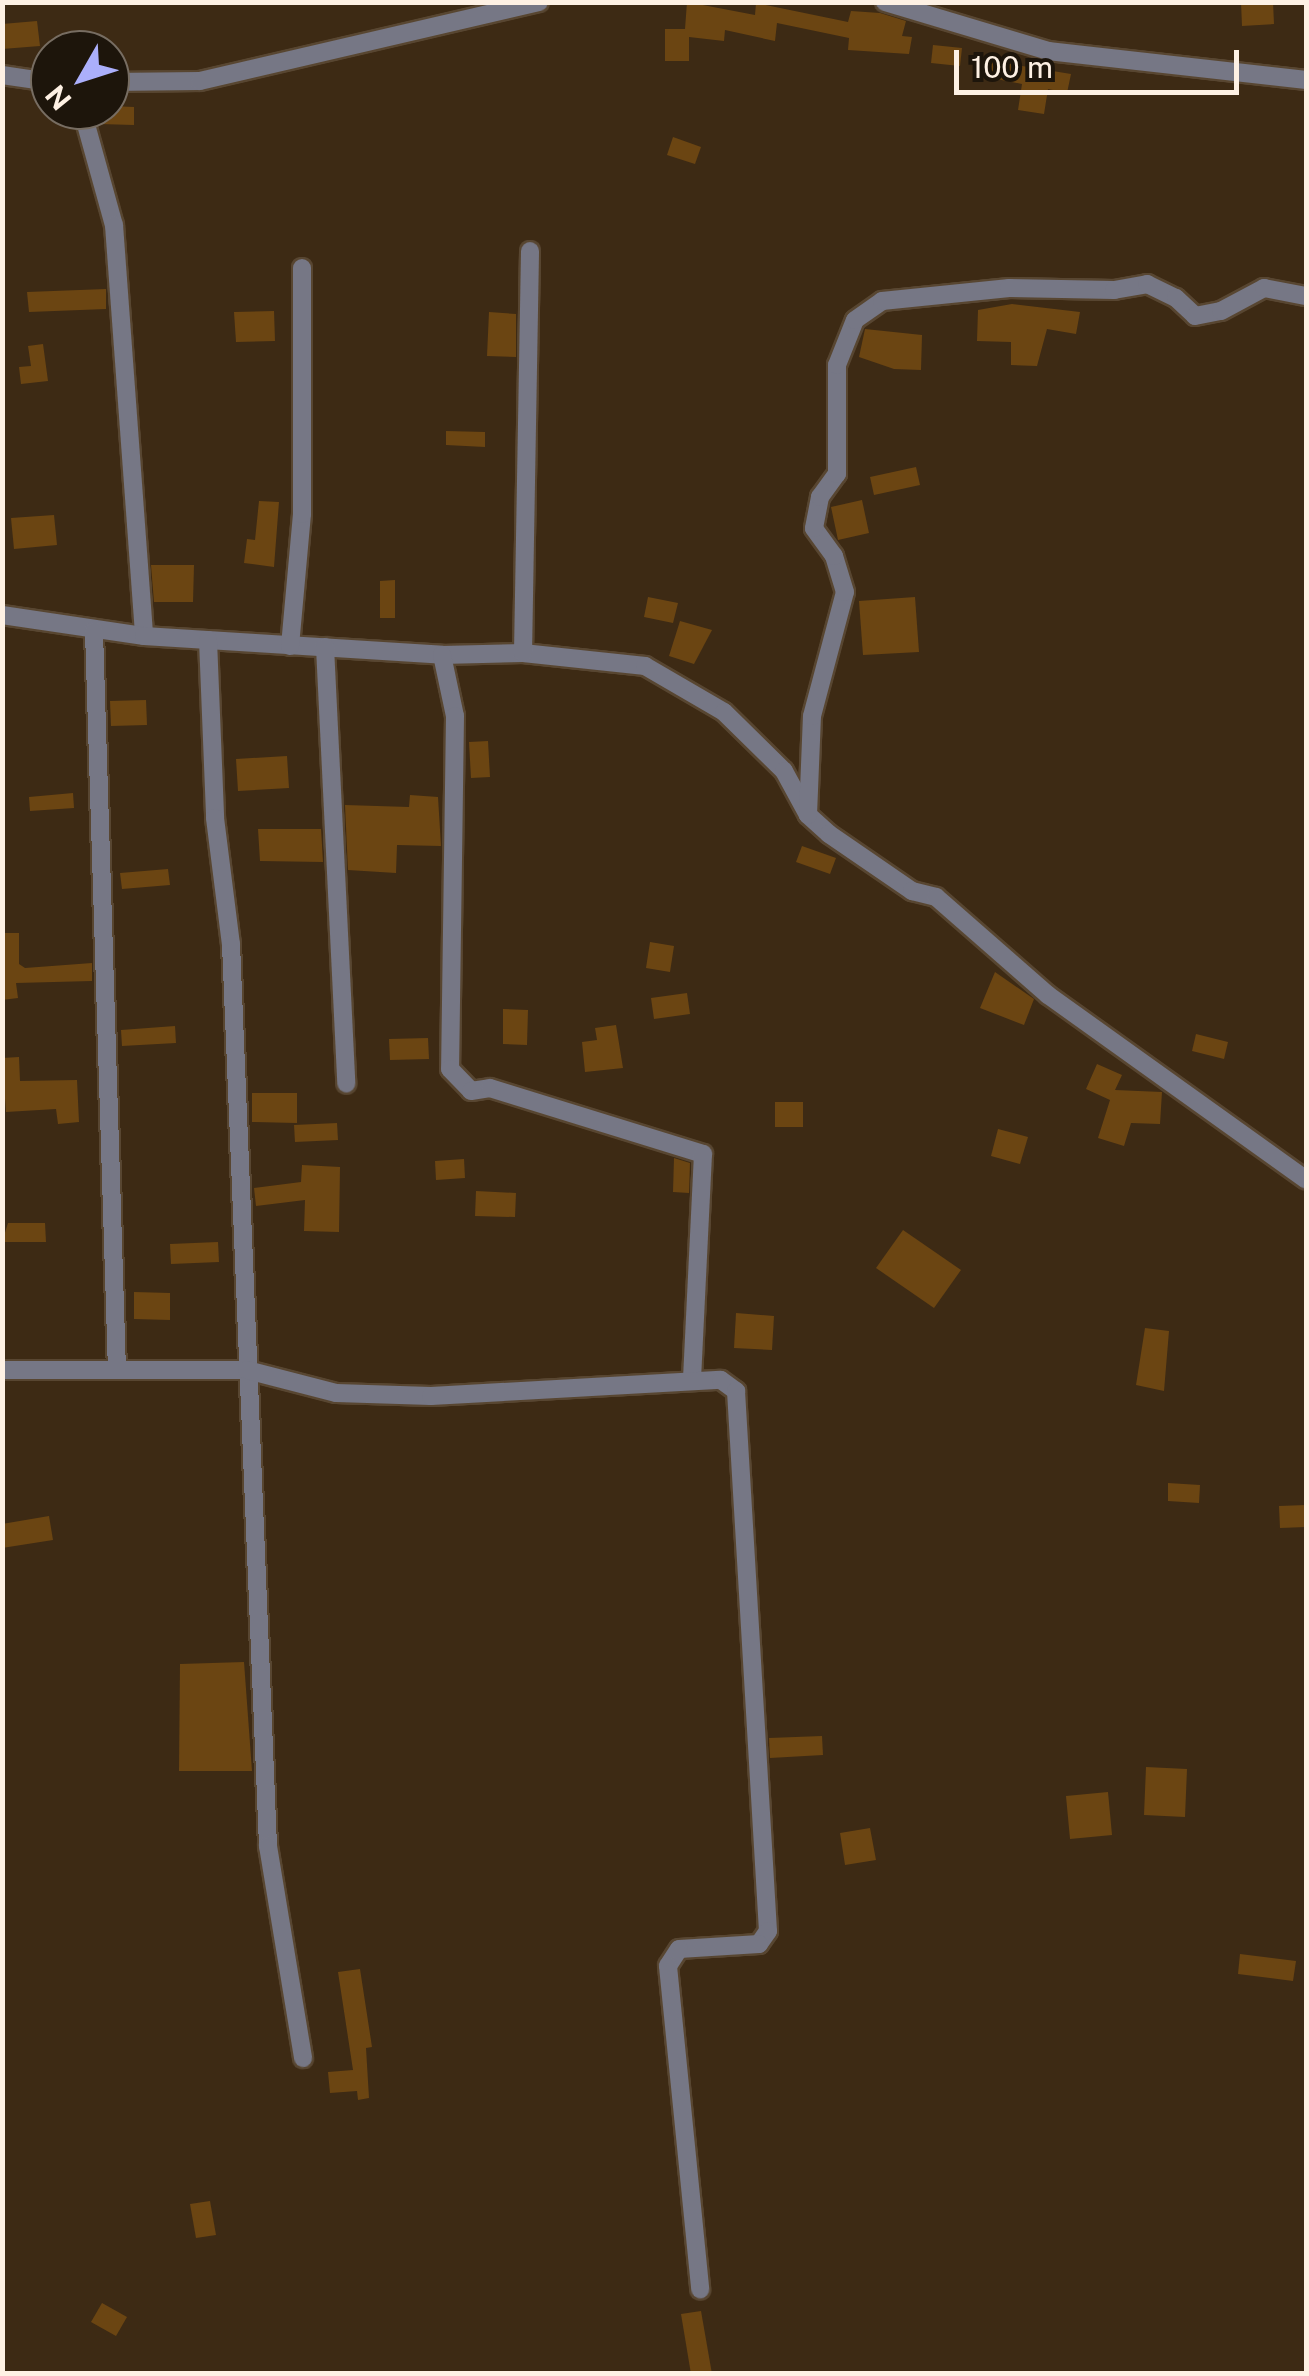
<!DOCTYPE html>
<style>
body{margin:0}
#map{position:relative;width:1309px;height:2376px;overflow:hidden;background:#3d2a14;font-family:"Public Sans",sans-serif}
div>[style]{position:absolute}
.building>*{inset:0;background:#6b4512}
.roads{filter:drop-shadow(2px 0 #584631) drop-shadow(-2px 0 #584631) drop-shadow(0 2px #584631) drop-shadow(0 -2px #584631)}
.minor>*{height:18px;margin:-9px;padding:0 9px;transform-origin:9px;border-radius:9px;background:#767785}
span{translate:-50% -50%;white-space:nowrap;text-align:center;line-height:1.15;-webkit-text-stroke:10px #1d150b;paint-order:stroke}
.frame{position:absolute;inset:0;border:5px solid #fef1e4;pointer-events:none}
.north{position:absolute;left:30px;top:30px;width:100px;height:100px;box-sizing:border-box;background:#1d150b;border:2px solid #776d62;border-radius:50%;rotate:231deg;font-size:28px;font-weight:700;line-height:40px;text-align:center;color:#fef1e4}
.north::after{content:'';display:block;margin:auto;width:35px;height:45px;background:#abaffb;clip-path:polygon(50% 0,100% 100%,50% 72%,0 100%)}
.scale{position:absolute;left:954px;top:50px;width:285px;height:45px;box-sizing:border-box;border:5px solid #fef1e4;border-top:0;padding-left:12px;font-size:30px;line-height:35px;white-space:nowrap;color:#fef1e4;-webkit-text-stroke:8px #1d150b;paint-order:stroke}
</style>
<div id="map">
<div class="building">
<div style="clip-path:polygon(687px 2px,755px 15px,756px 3px,848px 22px,851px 11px,880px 13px,906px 21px,902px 36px,912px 37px,909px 54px,848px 50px,849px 38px,777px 23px,775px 41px,725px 30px,724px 41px,689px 37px,689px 61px,665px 61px,665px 29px,685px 29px)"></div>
<div style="clip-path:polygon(1241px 2px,1273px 2px,1274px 24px,1242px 26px)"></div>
<div style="clip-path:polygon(37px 21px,40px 46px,2px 49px,2px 24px)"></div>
<div style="clip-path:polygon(933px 45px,962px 48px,960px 66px,931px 63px)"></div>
<div style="clip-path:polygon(979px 59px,1071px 74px,1067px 93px,1048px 89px,1044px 114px,1018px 110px,1022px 84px,976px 75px)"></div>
<div style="clip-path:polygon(110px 106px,134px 107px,134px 125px,99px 124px,95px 110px)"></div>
<div style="clip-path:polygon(673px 137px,701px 147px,695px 164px,667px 155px)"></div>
<div style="clip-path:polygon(106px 289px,106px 309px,29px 312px,27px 292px)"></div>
<div style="clip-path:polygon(1012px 304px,1080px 312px,1076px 334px,1047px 329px,1037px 366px,1011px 365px,1011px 342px,977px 341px,978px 310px)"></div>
<div style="clip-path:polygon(274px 311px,275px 341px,236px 342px,234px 312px)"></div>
<div style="clip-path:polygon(489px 312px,516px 314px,516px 357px,487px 356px)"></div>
<div style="clip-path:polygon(865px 329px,922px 335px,921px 370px,894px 369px,859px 357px)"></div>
<div style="clip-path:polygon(43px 344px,48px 381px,21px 384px,19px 367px,31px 366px,28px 346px)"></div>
<div style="clip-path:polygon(446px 431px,485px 432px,485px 447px,446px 445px)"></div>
<div style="clip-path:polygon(916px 467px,920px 485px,874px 495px,870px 477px)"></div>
<div style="clip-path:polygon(862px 500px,869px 533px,838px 540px,831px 507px)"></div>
<div style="clip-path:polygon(259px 501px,279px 502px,274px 567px,244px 563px,247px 539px,255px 540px)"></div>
<div style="clip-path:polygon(54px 515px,57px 545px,14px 549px,11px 518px)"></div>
<div style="clip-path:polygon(151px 565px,194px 565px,193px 602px,154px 602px)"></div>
<div style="clip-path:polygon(395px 580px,395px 618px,380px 618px,380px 581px)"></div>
<div style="clip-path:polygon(648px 597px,678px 603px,673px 623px,644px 617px)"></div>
<div style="clip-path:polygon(915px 597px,919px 652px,863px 655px,859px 601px)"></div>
<div style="clip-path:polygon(680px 621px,712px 630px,694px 664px,669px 656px)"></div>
<div style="clip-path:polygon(146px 700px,147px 725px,111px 726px,110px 701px)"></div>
<div style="clip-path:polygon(488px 741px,490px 777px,471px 778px,469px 742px)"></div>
<div style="clip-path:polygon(287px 756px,289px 788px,238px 791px,236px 759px)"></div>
<div style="clip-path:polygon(73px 793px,74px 808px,30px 811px,29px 797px)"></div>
<div style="clip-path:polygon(410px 795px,438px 797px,441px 846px,397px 845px,396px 873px,348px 870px,345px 805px,409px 807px)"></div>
<div style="clip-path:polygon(258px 829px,321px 829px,323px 862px,260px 861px)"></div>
<div style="clip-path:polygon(802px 846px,836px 858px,830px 874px,796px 862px)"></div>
<div style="clip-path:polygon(168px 869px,170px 885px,122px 889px,120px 873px)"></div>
<div style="clip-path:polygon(2px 933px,19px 933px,19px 964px,25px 968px,92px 963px,92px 981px,16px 983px,18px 998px,2px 1000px)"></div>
<div style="clip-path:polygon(650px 942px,674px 946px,670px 972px,646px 968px)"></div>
<div style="clip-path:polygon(995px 972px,1034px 999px,1024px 1025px,980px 1008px)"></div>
<div style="clip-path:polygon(687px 993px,690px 1014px,654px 1019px,651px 998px)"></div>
<div style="clip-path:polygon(503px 1009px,528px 1010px,527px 1045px,503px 1044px)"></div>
<div style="clip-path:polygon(616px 1025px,623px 1068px,585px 1072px,582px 1042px,597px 1040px,595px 1028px)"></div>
<div style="clip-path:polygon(175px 1026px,176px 1043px,122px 1046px,121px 1030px)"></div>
<div style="clip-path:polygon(1196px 1034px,1228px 1042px,1224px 1059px,1192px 1051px)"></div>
<div style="clip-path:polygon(428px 1038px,429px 1059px,390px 1060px,389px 1039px)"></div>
<div style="clip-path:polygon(19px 1057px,20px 1081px,77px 1080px,79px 1122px,58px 1124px,56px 1109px,6px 1112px,2px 1058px)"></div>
<div style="clip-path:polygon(1097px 1064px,1122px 1075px,1115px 1090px,1162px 1092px,1160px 1124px,1131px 1123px,1124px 1146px,1098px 1138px,1110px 1100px,1086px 1089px)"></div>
<div style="clip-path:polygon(252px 1093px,297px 1093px,297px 1123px,252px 1122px)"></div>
<div style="clip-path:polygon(775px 1102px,803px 1102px,803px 1127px,775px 1127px)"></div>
<div style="clip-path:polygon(337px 1123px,338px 1140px,295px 1142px,294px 1125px)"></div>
<div style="clip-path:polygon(998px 1129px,1028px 1137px,1020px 1164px,991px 1156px)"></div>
<div style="clip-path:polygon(674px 1158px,690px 1163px,689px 1193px,673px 1192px)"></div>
<div style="clip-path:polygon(464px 1159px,465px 1178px,436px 1180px,435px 1161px)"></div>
<div style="clip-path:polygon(302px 1165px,340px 1167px,339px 1232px,304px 1231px,305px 1200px,256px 1206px,254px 1188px,301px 1182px)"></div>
<div style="clip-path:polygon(476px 1191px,516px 1193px,515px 1217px,475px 1216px)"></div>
<div style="clip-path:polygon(8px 1223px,45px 1223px,46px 1242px,2px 1242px)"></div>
<div style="clip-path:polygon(903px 1230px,961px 1270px,934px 1308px,876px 1268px)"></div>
<div style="clip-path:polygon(218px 1242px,219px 1262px,171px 1264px,170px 1244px)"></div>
<div style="clip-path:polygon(134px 1292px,170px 1293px,170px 1320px,134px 1319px)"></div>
<div style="clip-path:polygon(736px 1313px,774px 1316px,772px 1350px,734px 1348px)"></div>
<div style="clip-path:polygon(1145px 1328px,1169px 1331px,1164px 1391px,1136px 1385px)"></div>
<div style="clip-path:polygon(1168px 1483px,1200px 1485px,1199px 1503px,1168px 1501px)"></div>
<div style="clip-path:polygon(1306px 1505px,1306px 1527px,1280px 1528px,1279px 1506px)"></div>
<div style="clip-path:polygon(49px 1516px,53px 1540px,2px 1548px,2px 1524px)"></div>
<div style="clip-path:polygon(244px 1662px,252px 1771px,179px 1771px,180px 1664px)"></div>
<div style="clip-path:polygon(822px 1736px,823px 1755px,770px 1758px,769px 1738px)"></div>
<div style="clip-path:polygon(1146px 1767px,1187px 1769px,1185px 1817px,1144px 1815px)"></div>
<div style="clip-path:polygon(1108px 1792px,1112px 1835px,1070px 1839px,1066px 1796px)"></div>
<div style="clip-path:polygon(870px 1828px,876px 1860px,845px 1865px,840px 1833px)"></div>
<div style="clip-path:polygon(1240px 1954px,1296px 1961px,1293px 1981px,1238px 1974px)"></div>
<div style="clip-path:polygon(360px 1969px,372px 2047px,366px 2048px,369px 2098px,358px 2100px,357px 2091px,330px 2093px,328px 2072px,353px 2070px,338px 1972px)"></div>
<div style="clip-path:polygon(210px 2201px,216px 2235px,196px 2238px,190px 2204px)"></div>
<div style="clip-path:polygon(102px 2303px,127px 2317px,116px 2336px,91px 2322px)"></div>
<div style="clip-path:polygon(701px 2311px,712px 2374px,691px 2374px,681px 2314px)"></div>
</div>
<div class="roads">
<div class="minor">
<div style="left:885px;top:2px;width:170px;rotate:16.7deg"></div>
<div style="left:1048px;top:51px;width:260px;rotate:6.4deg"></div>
<div style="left:2px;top:75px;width:49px;rotate:8.3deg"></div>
<div style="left:110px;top:82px;width:90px;rotate:-0.6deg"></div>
<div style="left:200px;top:81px;width:348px;rotate:-13.1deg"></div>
<div style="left:82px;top:110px;width:119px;rotate:74.5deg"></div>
<div style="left:114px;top:225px;width:412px;rotate:85.8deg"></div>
<div style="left:2px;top:615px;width:144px;rotate:8.4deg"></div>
<div style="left:144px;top:636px;width:299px;rotate:3.6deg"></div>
<div style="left:442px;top:655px;width:81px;rotate:-1.4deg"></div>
<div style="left:523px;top:653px;width:123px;rotate:6.1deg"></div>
<div style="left:645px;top:666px;width:91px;rotate:30.2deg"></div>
<div style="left:724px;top:712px;width:84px;rotate:44.5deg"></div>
<div style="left:784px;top:771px;width:50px;rotate:61.4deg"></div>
<div style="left:808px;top:815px;width:28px;rotate:42deg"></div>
<div style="left:829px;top:834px;width:101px;rotate:34.5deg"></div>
<div style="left:912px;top:891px;width:25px;rotate:14deg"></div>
<div style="left:936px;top:897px;width:149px;rotate:41.2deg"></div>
<div style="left:1048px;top:995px;width:317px;rotate:35.6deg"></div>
<div style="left:94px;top:631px;width:739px;rotate:88.22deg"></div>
<div style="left:208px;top:640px;width:178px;rotate:87.7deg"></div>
<div style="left:215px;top:818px;width:127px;rotate:82.8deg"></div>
<div style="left:231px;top:944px;width:903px;rotate:87.65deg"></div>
<div style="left:268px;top:1846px;width:215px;rotate:80.6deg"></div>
<div style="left:290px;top:646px;width:133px;rotate:-84.8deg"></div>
<div style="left:302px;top:514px;width:246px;rotate:-90deg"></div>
<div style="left:325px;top:647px;width:437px;rotate:87.2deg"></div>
<div style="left:523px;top:653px;width:402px;rotate:-89deg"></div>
<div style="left:442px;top:655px;width:62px;rotate:78deg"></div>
<div style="left:455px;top:716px;width:353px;rotate:90.8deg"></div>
<div style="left:450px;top:1069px;width:30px;rotate:46deg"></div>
<div style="left:471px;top:1091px;width:19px;rotate:-9deg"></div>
<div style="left:490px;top:1088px;width:223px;rotate:17.2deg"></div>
<div style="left:703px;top:1154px;width:227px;rotate:92.8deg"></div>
<div style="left:808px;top:815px;width:99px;rotate:-87.7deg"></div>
<div style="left:812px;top:716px;width:128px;rotate:-75.1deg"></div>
<div style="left:845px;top:592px;width:38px;rotate:-107deg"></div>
<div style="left:834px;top:556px;width:34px;rotate:-126deg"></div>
<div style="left:814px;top:528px;width:32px;rotate:-79deg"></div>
<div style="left:820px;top:497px;width:29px;rotate:-54deg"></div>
<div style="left:837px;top:474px;width:109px;rotate:-90deg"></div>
<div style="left:837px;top:365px;width:48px;rotate:-68.2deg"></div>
<div style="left:855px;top:320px;width:33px;rotate:-35deg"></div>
<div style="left:882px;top:301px;width:128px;rotate:-5.8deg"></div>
<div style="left:1009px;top:288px;width:105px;rotate:1.1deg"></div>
<div style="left:1114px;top:290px;width:34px;rotate:-10deg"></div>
<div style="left:1147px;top:284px;width:32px;rotate:26deg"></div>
<div style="left:1176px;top:298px;width:26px;rotate:43deg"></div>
<div style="left:1195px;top:316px;width:26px;rotate:-11deg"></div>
<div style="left:1221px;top:311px;width:49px;rotate:-28.1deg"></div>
<div style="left:1264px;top:288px;width:43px;rotate:10.8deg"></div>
<div style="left:2px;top:1370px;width:245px"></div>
<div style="left:247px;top:1370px;width:92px;rotate:14.5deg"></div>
<div style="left:336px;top:1393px;width:95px;rotate:1.8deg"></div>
<div style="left:431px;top:1396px;width:290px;rotate:-3.2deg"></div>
<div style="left:721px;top:1380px;width:19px;rotate:36deg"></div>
<div style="left:736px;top:1391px;width:541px;rotate:86.61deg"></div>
<div style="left:768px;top:1931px;width:16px;rotate:125deg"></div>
<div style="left:759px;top:1944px;width:80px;rotate:176.4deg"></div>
<div style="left:679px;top:1949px;width:20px;rotate:123deg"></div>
<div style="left:668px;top:1966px;width:325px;rotate:84.3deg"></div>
</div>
</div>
<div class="frame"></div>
<div class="north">N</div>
<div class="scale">100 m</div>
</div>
